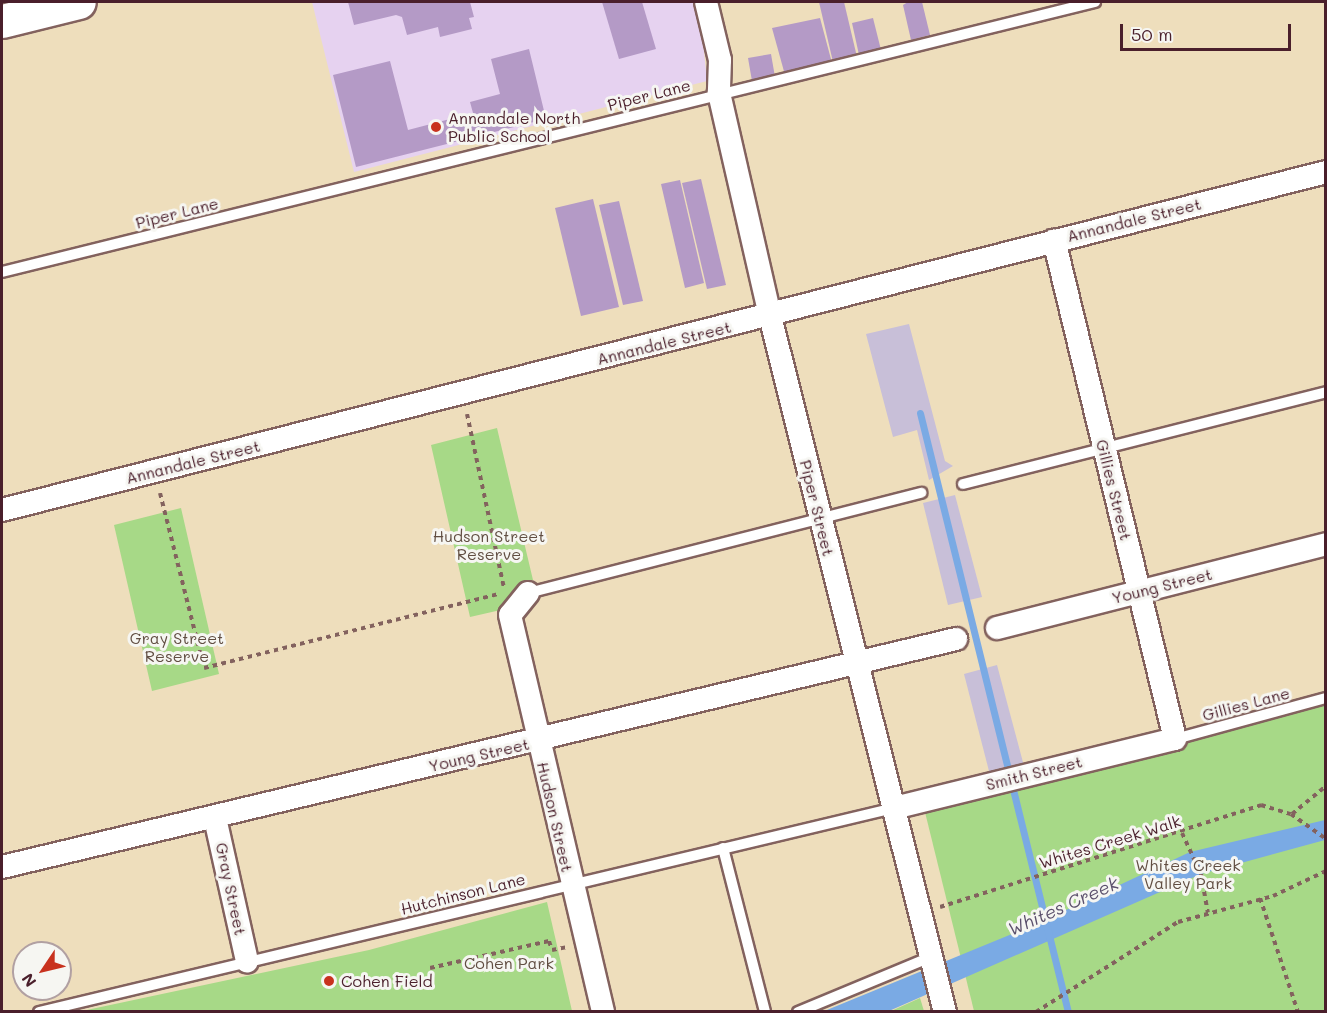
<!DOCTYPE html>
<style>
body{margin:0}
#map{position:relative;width:1327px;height:1013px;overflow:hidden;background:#eedebc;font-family:Mali,sans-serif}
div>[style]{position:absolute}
.built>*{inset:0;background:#e6d2f0}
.industrial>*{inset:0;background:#c8bfd8}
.green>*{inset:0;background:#a7d987}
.water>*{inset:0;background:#7aaae4}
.stream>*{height:7px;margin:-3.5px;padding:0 3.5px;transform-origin:3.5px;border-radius:3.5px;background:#7aaae4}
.building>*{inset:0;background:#b49ac6}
.path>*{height:4px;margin-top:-2px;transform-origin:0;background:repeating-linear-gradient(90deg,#83625e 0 4.5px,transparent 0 9px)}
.roads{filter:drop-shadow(2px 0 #83625e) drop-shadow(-2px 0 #83625e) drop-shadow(0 2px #83625e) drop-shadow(0 -2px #83625e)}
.lane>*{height:10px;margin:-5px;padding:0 5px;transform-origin:5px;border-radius:5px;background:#fff}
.street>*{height:22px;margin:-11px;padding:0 11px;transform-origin:11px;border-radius:11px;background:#fff}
.primary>*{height:33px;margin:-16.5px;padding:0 16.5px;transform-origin:16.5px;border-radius:16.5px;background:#fff}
.dots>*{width:16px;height:16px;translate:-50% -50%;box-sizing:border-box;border:3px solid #f6f6f2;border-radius:50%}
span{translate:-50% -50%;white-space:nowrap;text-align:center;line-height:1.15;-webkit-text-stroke:6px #f6f6f2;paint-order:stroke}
.street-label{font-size:16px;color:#4a1f2b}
.poi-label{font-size:16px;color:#4a1f2b}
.left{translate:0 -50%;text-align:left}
.park-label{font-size:16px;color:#614e42}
.water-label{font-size:18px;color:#5b506c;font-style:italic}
.frame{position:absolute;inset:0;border:3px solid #4a1f2b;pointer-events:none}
.north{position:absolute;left:12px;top:941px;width:60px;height:60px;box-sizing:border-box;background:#f6f6f2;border:2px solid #b1a0a2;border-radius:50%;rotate:235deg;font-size:16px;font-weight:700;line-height:24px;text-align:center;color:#4a1f2b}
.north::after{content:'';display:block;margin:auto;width:21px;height:27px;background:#c8321e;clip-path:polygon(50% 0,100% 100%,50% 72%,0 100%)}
.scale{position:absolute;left:1120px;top:24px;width:171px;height:27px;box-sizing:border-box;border:3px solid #4a1f2b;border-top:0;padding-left:8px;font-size:18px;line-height:21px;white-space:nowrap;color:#4a1f2b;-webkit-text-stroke:4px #f6f6f2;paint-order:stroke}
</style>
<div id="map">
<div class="built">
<div style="clip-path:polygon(312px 2px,699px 2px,707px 81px,354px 172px)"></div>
</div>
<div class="industrial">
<div style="clip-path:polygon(909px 324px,945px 461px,953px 466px,929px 480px,917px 430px,893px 437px,866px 334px)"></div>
<div style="clip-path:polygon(955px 495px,982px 597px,948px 605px,923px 503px)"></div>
<div style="clip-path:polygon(997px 665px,1024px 766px,990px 775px,964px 674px)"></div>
</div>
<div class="green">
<div style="clip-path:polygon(497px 428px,533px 580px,522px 583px,505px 609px,470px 617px,431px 445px)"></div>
<div style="clip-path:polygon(181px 508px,219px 674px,152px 691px,114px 525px)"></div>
<div style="clip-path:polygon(1325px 697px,1325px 1011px,974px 1011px,922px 800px)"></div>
<div style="clip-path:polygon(547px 902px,572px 1011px,82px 1011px,369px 950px)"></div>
<div style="clip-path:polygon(920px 998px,924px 1011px,889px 1012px)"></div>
</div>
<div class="water">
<div style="clip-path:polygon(1325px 820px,1325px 840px,1201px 874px,889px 1011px,822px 1012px,1034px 925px,1190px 852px)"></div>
</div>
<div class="stream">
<div style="left:920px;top:413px;width:617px;rotate:76.12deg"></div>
</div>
<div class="building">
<div style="clip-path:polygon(348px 2px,470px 2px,474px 17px,469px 18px,472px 29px,440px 37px,438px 27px,407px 35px,402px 17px,396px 15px,354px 25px)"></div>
<div style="clip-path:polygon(602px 2px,642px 2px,656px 49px,619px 59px)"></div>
<div style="clip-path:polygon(819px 2px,844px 2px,857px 57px,833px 62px)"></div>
<div style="clip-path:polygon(908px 2px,922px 2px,930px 35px,911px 40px,903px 5px)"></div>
<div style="clip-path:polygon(820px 18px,832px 63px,785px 75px,772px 28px)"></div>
<div style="clip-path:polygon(873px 18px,881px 50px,859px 55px,852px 23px)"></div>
<div style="clip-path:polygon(529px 49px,546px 119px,356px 167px,333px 75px,390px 61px,408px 130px,473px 113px,470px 102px,500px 94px,491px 59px)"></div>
<div style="clip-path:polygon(771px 54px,775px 77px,752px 81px,748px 58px)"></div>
<div style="clip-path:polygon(701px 179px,726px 285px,707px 289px,682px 183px)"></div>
<div style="clip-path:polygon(680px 180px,704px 283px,685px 288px,661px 184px)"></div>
<div style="clip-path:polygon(593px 199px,619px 307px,581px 316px,555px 208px)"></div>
<div style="clip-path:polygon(619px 201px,643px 301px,623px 305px,599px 205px)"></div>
</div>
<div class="path">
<div style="left:467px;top:414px;width:178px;rotate:78deg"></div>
<div style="left:160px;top:493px;width:180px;rotate:75.9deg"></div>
<div style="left:204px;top:668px;width:303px;rotate:-14.1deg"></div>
<div style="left:1292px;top:814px;width:44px;rotate:-39.5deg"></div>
<div style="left:1182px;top:833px;width:45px;rotate:65.1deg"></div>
<div style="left:1201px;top:874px;width:39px;rotate:80deg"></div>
<div style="left:1260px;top:898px;width:120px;rotate:71.6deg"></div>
<div style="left:940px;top:907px;width:337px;rotate:-17.6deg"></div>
<div style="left:1261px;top:805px;width:31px;rotate:17deg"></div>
<div style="left:1291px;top:814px;width:43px;rotate:35.5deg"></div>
<div style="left:430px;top:968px;width:122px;rotate:-12.8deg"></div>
<div style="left:549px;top:941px;width:9px;rotate:72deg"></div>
<div style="left:552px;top:950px;width:15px;rotate:-11deg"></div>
<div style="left:1036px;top:1012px;width:168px;rotate:-32.4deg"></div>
<div style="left:1178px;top:922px;width:98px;rotate:-15.3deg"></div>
<div style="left:1273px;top:896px;width:59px;rotate:-25.3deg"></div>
</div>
<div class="roads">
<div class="lane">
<div style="left:2px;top:272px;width:1126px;rotate:-13.88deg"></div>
<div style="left:963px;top:484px;width:374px;rotate:-14.2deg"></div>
<div style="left:528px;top:593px;width:406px;rotate:-14.3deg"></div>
<div style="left:1175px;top:739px;width:156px;rotate:-15.2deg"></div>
<div style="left:723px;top:848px;width:169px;rotate:75.6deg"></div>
<div style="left:39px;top:1012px;width:879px;rotate:-13.42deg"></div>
<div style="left:798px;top:1012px;width:144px;rotate:-22.5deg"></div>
</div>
<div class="street">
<div style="left:706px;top:2px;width:60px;rotate:76.4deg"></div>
<div style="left:720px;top:60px;width:33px;rotate:92deg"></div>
<div style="left:719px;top:93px;width:229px;rotate:77.1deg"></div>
<div style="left:770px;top:316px;width:718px;rotate:75.89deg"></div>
<div style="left:2px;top:510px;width:1366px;rotate:-14.32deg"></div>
<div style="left:528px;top:593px;width:28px;rotate:129deg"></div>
<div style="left:510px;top:615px;width:408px;rotate:76.8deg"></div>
<div style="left:997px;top:628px;width:340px;rotate:-14.3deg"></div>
<div style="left:894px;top:808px;width:289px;rotate:-13.8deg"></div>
<div style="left:1175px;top:739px;width:513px;rotate:-103.63deg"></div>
<div style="left:215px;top:818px;width:147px;rotate:77.4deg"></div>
<div style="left:2px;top:867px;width:981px;rotate:-13.44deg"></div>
</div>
<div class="primary">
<div style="left:2px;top:21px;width:79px;rotate:-13.9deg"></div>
</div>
</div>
<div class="dots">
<div style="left:436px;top:127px;background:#c8321e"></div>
<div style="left:329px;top:981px;background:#c8321e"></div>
</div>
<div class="street-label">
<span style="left:649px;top:95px;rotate:-14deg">Piper Lane</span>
<span style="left:177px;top:213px;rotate:-14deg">Piper Lane</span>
<span style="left:1134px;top:220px;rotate:-14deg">Annandale Street</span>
<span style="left:664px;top:343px;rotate:-14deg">Annandale Street</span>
<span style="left:193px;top:462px;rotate:-14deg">Annandale Street</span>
<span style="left:1114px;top:490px;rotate:76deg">Gillies Street</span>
<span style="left:817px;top:508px;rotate:76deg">Piper Street</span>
<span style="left:1162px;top:586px;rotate:-14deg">Young Street</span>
<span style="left:1246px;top:704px;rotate:-15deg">Gillies Lane</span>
<span style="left:479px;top:755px;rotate:-13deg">Young Street</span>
<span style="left:1034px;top:773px;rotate:-14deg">Smith Street</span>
<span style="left:555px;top:817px;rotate:77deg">Hudson Street</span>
<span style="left:1110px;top:842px;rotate:-17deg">Whites Creek Walk</span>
<span style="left:231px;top:889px;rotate:78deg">Gray Street</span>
<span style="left:463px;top:894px;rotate:-14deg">Hutchinson Lane</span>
</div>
<div class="poi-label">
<span class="left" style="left:448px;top:127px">Annandale North<br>Public School</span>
<span class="left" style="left:341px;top:981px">Cohen Field</span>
</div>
<div class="park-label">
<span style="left:489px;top:545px">Hudson Street<br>Reserve</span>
<span style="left:177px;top:647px">Gray Street<br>Reserve</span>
<span style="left:1188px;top:874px">Whites Creek<br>Valley Park</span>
<span style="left:509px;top:963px">Cohen Park</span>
</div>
<div class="water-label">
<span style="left:1063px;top:906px;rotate:-24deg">Whites Creek</span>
</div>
<div class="frame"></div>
<div class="north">N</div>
<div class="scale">50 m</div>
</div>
